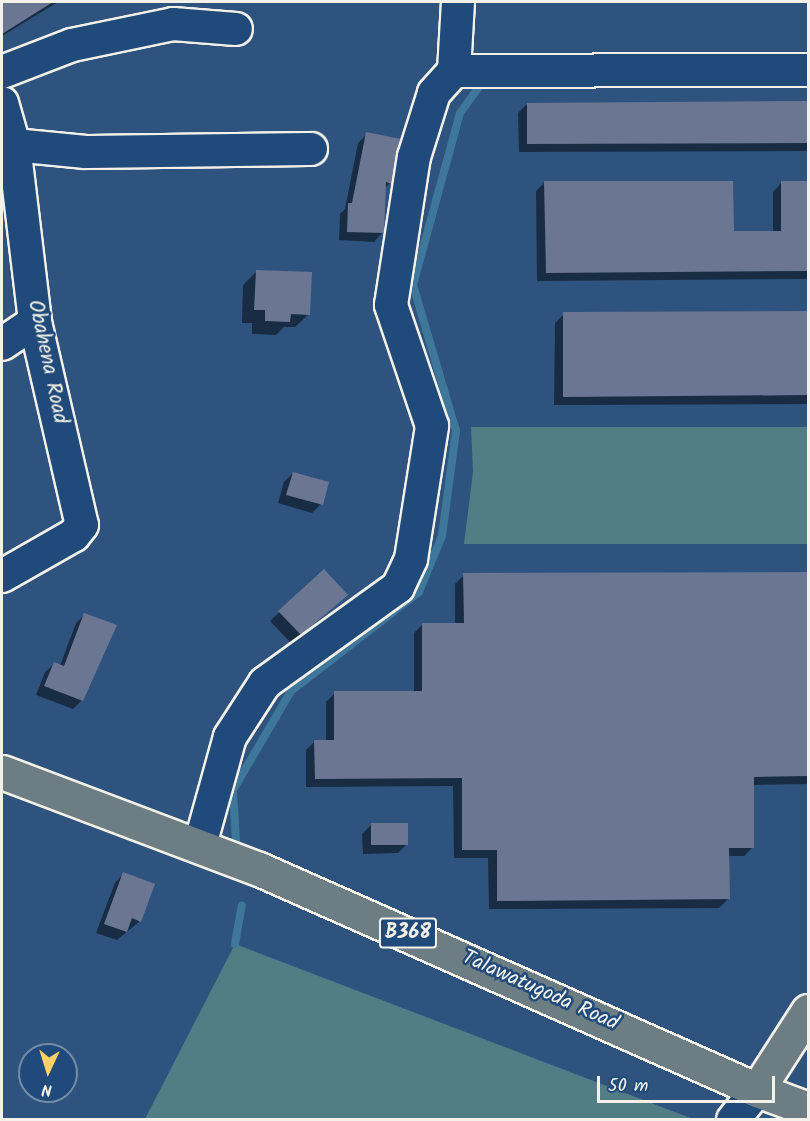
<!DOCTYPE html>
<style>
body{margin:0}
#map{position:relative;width:810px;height:1121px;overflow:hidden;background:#2e537f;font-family:Kalam,sans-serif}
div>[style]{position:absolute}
.green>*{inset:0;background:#527d85}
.shadow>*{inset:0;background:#0007}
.stream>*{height:8px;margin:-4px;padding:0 4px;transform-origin:4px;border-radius:4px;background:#3f779a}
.building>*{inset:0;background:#6b7692}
.roads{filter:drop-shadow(2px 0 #f4f1e8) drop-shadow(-2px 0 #f4f1e8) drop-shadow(0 2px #f4f1e8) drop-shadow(0 -2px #f4f1e8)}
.minor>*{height:32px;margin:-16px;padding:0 16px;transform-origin:16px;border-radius:16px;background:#1f4a7a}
.major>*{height:33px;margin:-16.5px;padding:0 16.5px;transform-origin:16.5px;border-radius:16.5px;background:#6d7d84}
span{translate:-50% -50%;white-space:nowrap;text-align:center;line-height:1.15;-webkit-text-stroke:5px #1f4a7a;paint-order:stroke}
.shield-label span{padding:2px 4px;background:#1f4a7a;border:2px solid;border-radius:4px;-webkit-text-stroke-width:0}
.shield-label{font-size:20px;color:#f4f1e8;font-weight:700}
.street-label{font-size:21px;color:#f4f1e8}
.frame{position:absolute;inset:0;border:3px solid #f4f1e8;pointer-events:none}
.north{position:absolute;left:18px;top:1043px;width:60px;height:60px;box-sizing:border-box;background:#1f4a7a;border:2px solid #748da6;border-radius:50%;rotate:184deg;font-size:16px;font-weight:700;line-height:24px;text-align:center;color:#f4f1e8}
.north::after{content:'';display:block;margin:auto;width:21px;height:27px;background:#ffd166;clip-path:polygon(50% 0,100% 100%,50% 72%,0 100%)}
.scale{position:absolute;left:597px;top:1076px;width:178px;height:27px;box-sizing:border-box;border:3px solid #f4f1e8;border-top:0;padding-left:8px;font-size:18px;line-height:21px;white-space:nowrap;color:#f4f1e8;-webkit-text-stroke:4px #1f4a7a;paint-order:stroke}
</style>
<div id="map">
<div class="green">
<div style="clip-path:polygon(471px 427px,808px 427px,808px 544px,464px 544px,473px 472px)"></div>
<div style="clip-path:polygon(235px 944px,693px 1119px,145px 1119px)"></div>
</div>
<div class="shadow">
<div style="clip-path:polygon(2px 2px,58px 2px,2px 36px)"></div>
<div style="clip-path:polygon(808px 102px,808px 151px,519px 152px,518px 113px,527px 104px)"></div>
<div style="clip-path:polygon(367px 134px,390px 183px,384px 189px,382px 233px,374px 242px,339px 240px,340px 214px,345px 209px,358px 143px)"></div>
<div style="clip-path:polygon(545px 182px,732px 233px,773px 232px,773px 192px,781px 183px,808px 182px,808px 279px,537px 281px,536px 191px)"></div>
<div style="clip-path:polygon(257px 271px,309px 314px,295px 327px,284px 327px,276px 335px,252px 334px,252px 323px,242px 323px,243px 285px)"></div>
<div style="clip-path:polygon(808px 312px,808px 404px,554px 405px,555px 323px,564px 314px)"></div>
<div style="clip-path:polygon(293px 473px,321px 504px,312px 513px,278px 503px,284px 482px)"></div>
<div style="clip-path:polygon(324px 571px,346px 595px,291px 643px,270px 621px)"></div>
<div style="clip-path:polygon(808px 573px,808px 784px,753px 785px,753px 847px,744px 856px,728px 856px,728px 899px,719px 908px,489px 909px,488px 858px,454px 858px,453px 786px,306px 787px,306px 750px,315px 741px,326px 741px,326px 702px,335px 693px,414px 692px,414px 633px,422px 625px,455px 624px,455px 584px,464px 575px)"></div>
<div style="clip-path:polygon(85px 614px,82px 700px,73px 709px,36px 695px,45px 672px,54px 664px,60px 666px,76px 623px)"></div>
<div style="clip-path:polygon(371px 825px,406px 845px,398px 853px,363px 854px,362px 834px)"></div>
<div style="clip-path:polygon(123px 874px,140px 921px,117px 940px,96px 933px,115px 883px)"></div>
</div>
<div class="stream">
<div style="left:236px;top:841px;width:51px;rotate:-93.4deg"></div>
<div style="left:233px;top:790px;width:115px;rotate:-59.6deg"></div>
<div style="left:291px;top:691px;width:162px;rotate:-37.7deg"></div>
<div style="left:419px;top:592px;width:61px;rotate:-67.7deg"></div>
<div style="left:442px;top:536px;width:106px;rotate:-82.4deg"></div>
<div style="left:456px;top:431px;width:152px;rotate:-106.4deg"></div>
<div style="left:413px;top:285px;width:178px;rotate:-74.7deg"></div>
<div style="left:460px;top:113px;width:41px;rotate:-54deg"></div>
<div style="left:235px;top:944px;width:39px;rotate:-80deg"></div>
</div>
<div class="building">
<div style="clip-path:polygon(2px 2px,53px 2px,2px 34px)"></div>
<div style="clip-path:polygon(808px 101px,808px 143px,527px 144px,527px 103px)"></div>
<div style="clip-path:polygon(366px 132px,401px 139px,392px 184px,386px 182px,384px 233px,347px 232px,348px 203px,352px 203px)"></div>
<div style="clip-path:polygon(544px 181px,733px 181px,734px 231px,781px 231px,781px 181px,808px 181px,808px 271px,546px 273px)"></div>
<div style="clip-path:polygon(256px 270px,312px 272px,310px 315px,291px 314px,290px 322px,265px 321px,265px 310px,254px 310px)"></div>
<div style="clip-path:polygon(808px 311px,808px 395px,563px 397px,563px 312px)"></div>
<div style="clip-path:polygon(293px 472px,329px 482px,323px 505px,286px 495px)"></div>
<div style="clip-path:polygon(324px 569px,348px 595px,301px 635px,278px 611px)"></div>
<div style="clip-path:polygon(808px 572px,808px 776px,754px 777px,754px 848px,729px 848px,730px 899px,497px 901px,497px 850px,462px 850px,462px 778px,315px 779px,314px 740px,334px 740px,334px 691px,422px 691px,422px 623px,464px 623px,463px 573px)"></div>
<div style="clip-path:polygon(84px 613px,117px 625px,83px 701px,44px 686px,54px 662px,64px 666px)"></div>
<div style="clip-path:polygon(371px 823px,408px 823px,408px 845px,371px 845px)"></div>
<div style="clip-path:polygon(123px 872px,155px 884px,141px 922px,132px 918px,127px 932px,104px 924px)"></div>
</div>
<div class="roads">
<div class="minor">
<div style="left:454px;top:71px;width:354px;rotate:-0.2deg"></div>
<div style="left:2px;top:72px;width:75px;rotate:-21.1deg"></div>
<div style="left:72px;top:45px;width:103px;rotate:-11.7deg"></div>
<div style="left:173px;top:24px;width:63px;rotate:4.5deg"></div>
<div style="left:2px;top:103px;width:44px;rotate:74.1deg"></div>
<div style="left:14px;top:145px;width:178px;rotate:83.2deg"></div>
<div style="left:35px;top:322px;width:208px;rotate:77deg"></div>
<div style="left:82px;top:525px;width:13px;rotate:129deg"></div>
<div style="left:74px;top:535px;width:83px;rotate:150.3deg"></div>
<div style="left:14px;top:145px;width:72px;rotate:5.6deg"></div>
<div style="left:86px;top:152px;width:225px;rotate:-0.8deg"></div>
<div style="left:2px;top:344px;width:40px;rotate:-34deg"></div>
<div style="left:200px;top:845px;width:112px;rotate:-74.5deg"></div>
<div style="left:230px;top:737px;width:64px;rotate:-57.1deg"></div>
<div style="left:265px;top:683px;width:164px;rotate:-35.8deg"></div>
<div style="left:398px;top:587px;width:31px;rotate:-65deg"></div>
<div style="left:411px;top:559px;width:135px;rotate:-81deg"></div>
<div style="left:432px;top:426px;width:128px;rotate:-108.7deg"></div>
<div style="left:391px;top:305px;width:150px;rotate:-81.2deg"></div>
<div style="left:414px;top:157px;width:67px;rotate:-72.6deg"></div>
<div style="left:434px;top:93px;width:30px;rotate:-48deg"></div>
<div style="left:454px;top:71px;width:69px;rotate:-86.7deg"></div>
<div style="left:733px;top:1120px;width:38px;rotate:-51deg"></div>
</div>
<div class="major">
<div style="left:2px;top:772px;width:275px;rotate:20.7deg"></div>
<div style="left:259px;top:869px;width:545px;rotate:23.93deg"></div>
<div style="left:757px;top:1090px;width:54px;rotate:20.4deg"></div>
<div style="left:757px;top:1090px;width:94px;rotate:-57.2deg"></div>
</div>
</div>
<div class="shield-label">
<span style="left:408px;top:933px">B368</span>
</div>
<div class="street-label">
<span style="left:47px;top:362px;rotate:78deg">Obahena Road</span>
<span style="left:540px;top:991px;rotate:24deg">Talawatugoda Road</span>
</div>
<div class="frame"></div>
<div class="north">N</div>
<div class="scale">50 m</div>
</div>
